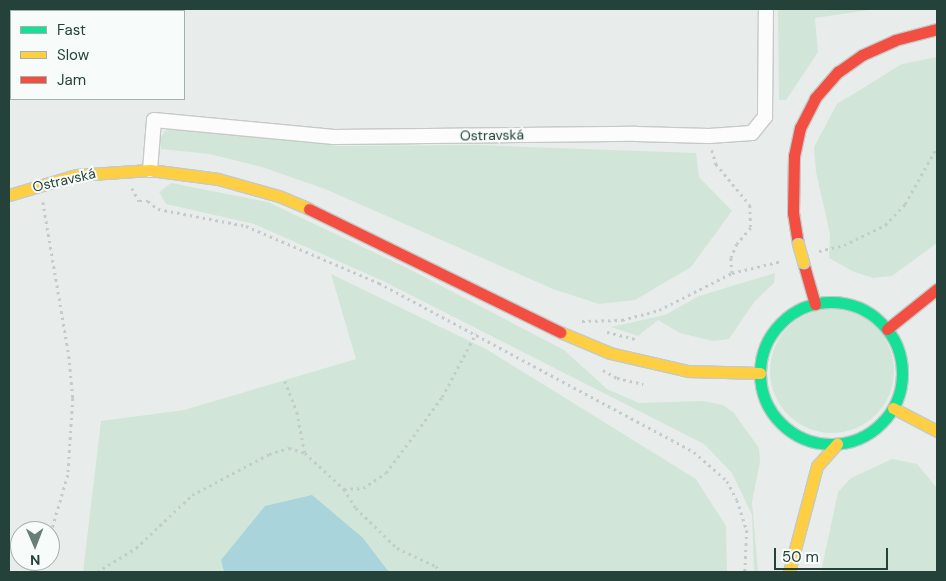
<!DOCTYPE html>
<meta charset="utf-8">
<style>
body{margin:0}
#map{position:relative;width:946px;height:581px;overflow:hidden;background:#e8edeb;font-family:"DM Sans",sans-serif}
div>[style]{position:absolute}
.green>*{inset:0;background:#d1e6d8}
.round{border-radius:50%}
.water>*{inset:0;background:#a9d4db}
.path>*{height:2.5px;margin-top:-1.25px;transform-origin:0;background:repeating-linear-gradient(90deg,#c3ccca 0 2.5px,transparent 0 6.5px)}
.roads{filter:drop-shadow(1px 0 #c5cac8) drop-shadow(-1px 0 #c5cac8) drop-shadow(0 1px #c5cac8) drop-shadow(0 -1px #c5cac8)}
.street>*{height:14px;margin:-7px;padding:0 7px;transform-origin:7px;border-radius:7px;background:#fcfcfc}
.fast>*{height:11px;margin:-5.5px;padding:0 5.5px;transform-origin:5.5px;border-radius:5.5px;background:#16e098}
.fast>.ring{margin:-5.5px;padding:0;box-sizing:content-box;background:none;border:11px solid #16e098;border-radius:50%}
.slow>*{height:11px;margin:-5.5px;padding:0 5.5px;transform-origin:5.5px;border-radius:5.5px;background:#ffcf43}
.jam>*{height:11px;margin:-5.5px;padding:0 5.5px;transform-origin:5.5px;border-radius:5.5px;background:#f24e42}
.bridges{filter:drop-shadow(1px 0 #c3ccc9) drop-shadow(-1px 0 #c3ccc9) drop-shadow(0 1px #c3ccc9) drop-shadow(0 -1px #c3ccc9)}
.slow-bridge>*{height:11px;margin:-5.5px;padding:0 5.5px;transform-origin:5.5px;border-radius:5.5px;background:#ffcf43}
span{translate:-50% -50%;white-space:nowrap;text-align:center;line-height:1.15;-webkit-text-stroke:4px #f7fbf9;paint-order:stroke}
.street-label{font-size:14px;color:#24423a}
.frame{position:absolute;inset:0;border:10px solid #24423a;pointer-events:none}
.legend{position:absolute;left:10px;top:10px;width:175px;height:90px;box-sizing:border-box;background:#f7fbf9;border:1px solid #a3b1ad;margin:0;padding:6px 9px;list-style:none;font-size:15px;color:#24423a}
.legend li{display:flex;align-items:center;gap:10px;height:25px}
.legend b{width:25px;border:1px solid #a3b1ad}
.north{position:absolute;left:10px;top:521px;width:50px;height:50px;box-sizing:border-box;background:#f7fbf9;border:1px solid #a3b1ad;border-radius:50%;rotate:179deg;font-size:14px;font-weight:700;line-height:20px;text-align:center;color:#24423a}
.north::after{content:'';display:block;margin:auto;width:18px;height:22px;background:#697e78;clip-path:polygon(50% 0,100% 100%,50% 72%,0 100%)}
.scale{position:absolute;left:774px;top:548px;width:114px;height:22px;box-sizing:border-box;border:2px solid #24423a;border-top:0;padding-left:6px;font-size:15px;line-height:18px;white-space:nowrap;color:#24423a;-webkit-text-stroke:4px #f7fbf9;paint-order:stroke}
</style>
<div id="map">
<div class="green">
<div style="clip-path:polygon(778px 9px,875px 9px,815px 18px,818px 52px,786px 100px,779px 100px)"></div>
<div style="clip-path:polygon(937px 57px,937px 243px,892px 276px,873px 278px,852px 271px,829px 258px,830px 234px,816px 172px,814px 147px,837px 104px,902px 64px)"></div>
<div style="clip-path:polygon(178px 127px,339px 146px,476px 145px,696px 153px,699px 177px,732px 211px,691px 267px,635px 300px,599px 304px,553px 289px,325px 189px,262px 167px,209px 154px,161px 149px,160px 138px,165px 131px)"></div>
<div style="clip-path:polygon(171px 183px,268px 202px,407px 268px,564px 350px,607px 389px,639px 403px,703px 401px,723px 405px,734px 413px,759px 448px,760px 462px,752px 502px,758px 572px,754px 572px,752px 515px,732px 473px,704px 444px,383px 281px,254px 224px,166px 204px,159px 192px)"></div>
<div style="clip-path:polygon(775px 273px,774px 283px,755px 301px,729px 339px,713px 341px,680px 333px,658px 320px,638px 336px,611px 327px,665px 315px,699px 296px)"></div>
<div style="clip-path:polygon(331px 274px,486px 349px,696px 479px,726px 526px,727px 572px,389px 572px,363px 538px,221px 560px,224px 572px,83px 572px,101px 421px,184px 410px,356px 359px)"></div>
<div class="round" style="left:770px;top:309px;width:124px;height:124px"></div>
<div style="clip-path:polygon(892px 459px,917px 464px,937px 488px,937px 572px,821px 572px,838px 492px,851px 478px)"></div>
</div>
<div class="water">
<div style="clip-path:polygon(312px 495px,363px 538px,389px 572px,224px 572px,221px 560px,265px 506px)"></div>
</div>
<div class="path">
<div style="left:712px;top:150px;width:15px;rotate:74deg"></div>
<div style="left:716px;top:164px;width:53px;rotate:50.3deg"></div>
<div style="left:750px;top:205px;width:23px;rotate:88deg"></div>
<div style="left:751px;top:228px;width:21px;rotate:131deg"></div>
<div style="left:737px;top:244px;width:15px;rotate:113deg"></div>
<div style="left:731px;top:258px;width:15px;rotate:86deg"></div>
<div style="left:132px;top:188px;width:15px;rotate:62deg"></div>
<div style="left:139px;top:201px;width:9px"></div>
<div style="left:148px;top:201px;width:13px;rotate:39deg"></div>
<div style="left:158px;top:209px;width:90px;rotate:10.9deg"></div>
<div style="left:246px;top:226px;width:145px;rotate:23.2deg"></div>
<div style="left:379px;top:283px;width:357px;rotate:28.2deg"></div>
<div style="left:694px;top:452px;width:44px;rotate:41.3deg"></div>
<div style="left:727px;top:481px;width:21px;rotate:62deg"></div>
<div style="left:737px;top:500px;width:32px;rotate:72deg"></div>
<div style="left:747px;top:530px;width:42px;rotate:92.7deg"></div>
<div style="left:43px;top:202px;width:156px;rotate:80.4deg"></div>
<div style="left:69px;top:356px;width:42px;rotate:84.6deg"></div>
<div style="left:73px;top:398px;width:77px;rotate:93.7deg"></div>
<div style="left:68px;top:475px;width:64px;rotate:106.4deg"></div>
<div style="left:819px;top:251px;width:26px;rotate:-13deg"></div>
<div style="left:844px;top:245px;width:46px;rotate:-26deg"></div>
<div style="left:885px;top:225px;width:29px;rotate:-46deg"></div>
<div style="left:905px;top:204px;width:65px;rotate:-60.7deg"></div>
<div style="left:582px;top:321px;width:40px;rotate:-1.4deg"></div>
<div style="left:622px;top:320px;width:38px;rotate:-15deg"></div>
<div style="left:659px;top:310px;width:82px;rotate:-26.9deg"></div>
<div style="left:732px;top:273px;width:51px;rotate:-13.5deg"></div>
<div style="left:607px;top:332px;width:32px;rotate:14deg"></div>
<div style="left:603px;top:370px;width:16px;rotate:30deg"></div>
<div style="left:617px;top:378px;width:27px;rotate:13deg"></div>
<div style="left:285px;top:381px;width:33px;rotate:69deg"></div>
<div style="left:297px;top:412px;width:42px;rotate:79deg"></div>
<div style="left:344px;top:489px;width:19px;rotate:-3deg"></div>
<div style="left:363px;top:488px;width:27px;rotate:-33deg"></div>
<div style="left:386px;top:473px;width:94px;rotate:-53.6deg"></div>
<div style="left:442px;top:397px;width:72px;rotate:-62deg"></div>
<div style="left:31px;top:572px;width:13px;rotate:-58deg"></div>
<div style="left:97px;top:572px;width:46px;rotate:-31.6deg"></div>
<div style="left:136px;top:548px;width:77px;rotate:-43.4deg"></div>
<div style="left:192px;top:495px;width:87px;rotate:-28deg"></div>
<div style="left:269px;top:454px;width:21px;rotate:-17deg"></div>
<div style="left:289px;top:448px;width:17px;rotate:17deg"></div>
<div style="left:305px;top:453px;width:53px;rotate:42.7deg"></div>
<div style="left:344px;top:489px;width:22px;rotate:58deg"></div>
<div style="left:356px;top:508px;width:57px;rotate:44.3deg"></div>
<div style="left:397px;top:548px;width:43px;rotate:24.8deg"></div>
<div style="left:436px;top:566px;width:7px;rotate:56deg"></div>
</div>
<div class="roads">
<div class="street">
<div style="left:150px;top:170px;width:50px;rotate:-85.4deg"></div>
<div style="left:154px;top:120px;width:181px;rotate:5.4deg"></div>
<div style="left:334px;top:137px;width:302px;rotate:-0.6deg"></div>
<div style="left:636px;top:134px;width:73px;rotate:1.6deg"></div>
<div style="left:709px;top:136px;width:43px;rotate:-4deg"></div>
<div style="left:752px;top:133px;width:21px;rotate:-51deg"></div>
<div style="left:765px;top:117px;width:108px;rotate:-89.5deg"></div>
</div>
<div class="fast">
<div class="ring" style="left:760px;top:302px;width:131px;height:131px"></div>
</div>
<div class="slow">
<div style="left:9px;top:195px;width:70px;rotate:-16.6deg"></div>
<div style="left:76px;top:175px;width:74px;rotate:-3.9deg"></div>
<div style="left:150px;top:170px;width:69px;rotate:7.5deg"></div>
<div style="left:218px;top:179px;width:63px;rotate:15.6deg"></div>
<div style="left:279px;top:196px;width:33px;rotate:23deg"></div>
<div style="left:560px;top:332px;width:54px;rotate:22.8deg"></div>
<div style="left:610px;top:353px;width:80px;rotate:13deg"></div>
<div style="left:688px;top:371px;width:72px;rotate:1.6deg"></div>
<div style="left:893px;top:408px;width:50px;rotate:27.6deg"></div>
<div style="left:789px;top:572px;width:110px;rotate:-75.2deg"></div>
<div style="left:817px;top:466px;width:30px;rotate:-48deg"></div>
</div>
<div class="jam">
<div style="left:309px;top:209px;width:280px;rotate:26.1deg"></div>
<div style="left:798px;top:244px;width:31px;rotate:-99deg"></div>
<div style="left:793px;top:213px;width:57px;rotate:-89deg"></div>
<div style="left:794px;top:156px;width:29px;rotate:-78deg"></div>
<div style="left:800px;top:128px;width:34px;rotate:-63deg"></div>
<div style="left:815px;top:98px;width:35px;rotate:-49deg"></div>
<div style="left:838px;top:72px;width:29px;rotate:-35deg"></div>
<div style="left:862px;top:55px;width:36px;rotate:-24deg"></div>
<div style="left:895px;top:40px;width:43px;rotate:-14.7deg"></div>
<div style="left:803px;top:262px;width:44px;rotate:74.1deg"></div>
<div style="left:887px;top:329px;width:64px;rotate:-38.7deg"></div>
</div>
</div>
<div class="bridges">
<div class="slow-bridge">
<div style="left:798px;top:244px;width:19px;rotate:74deg"></div>
</div>
</div>
<div class="street-label">
<span style="left:492px;top:135px;rotate:-1deg">Ostravská</span>
<span style="left:64px;top:180px;rotate:-13deg">Ostravská</span>
</div>
<div class="frame"></div>
<ul class="legend">
<li><b style="height:6px;background:#16e098"></b>Fast</li>
<li><b style="height:6px;background:#ffcf43"></b>Slow</li>
<li><b style="height:6px;background:#f24e42"></b>Jam</li>
</ul>
<div class="north">N</div>
<div class="scale">50 m</div>
</div>
